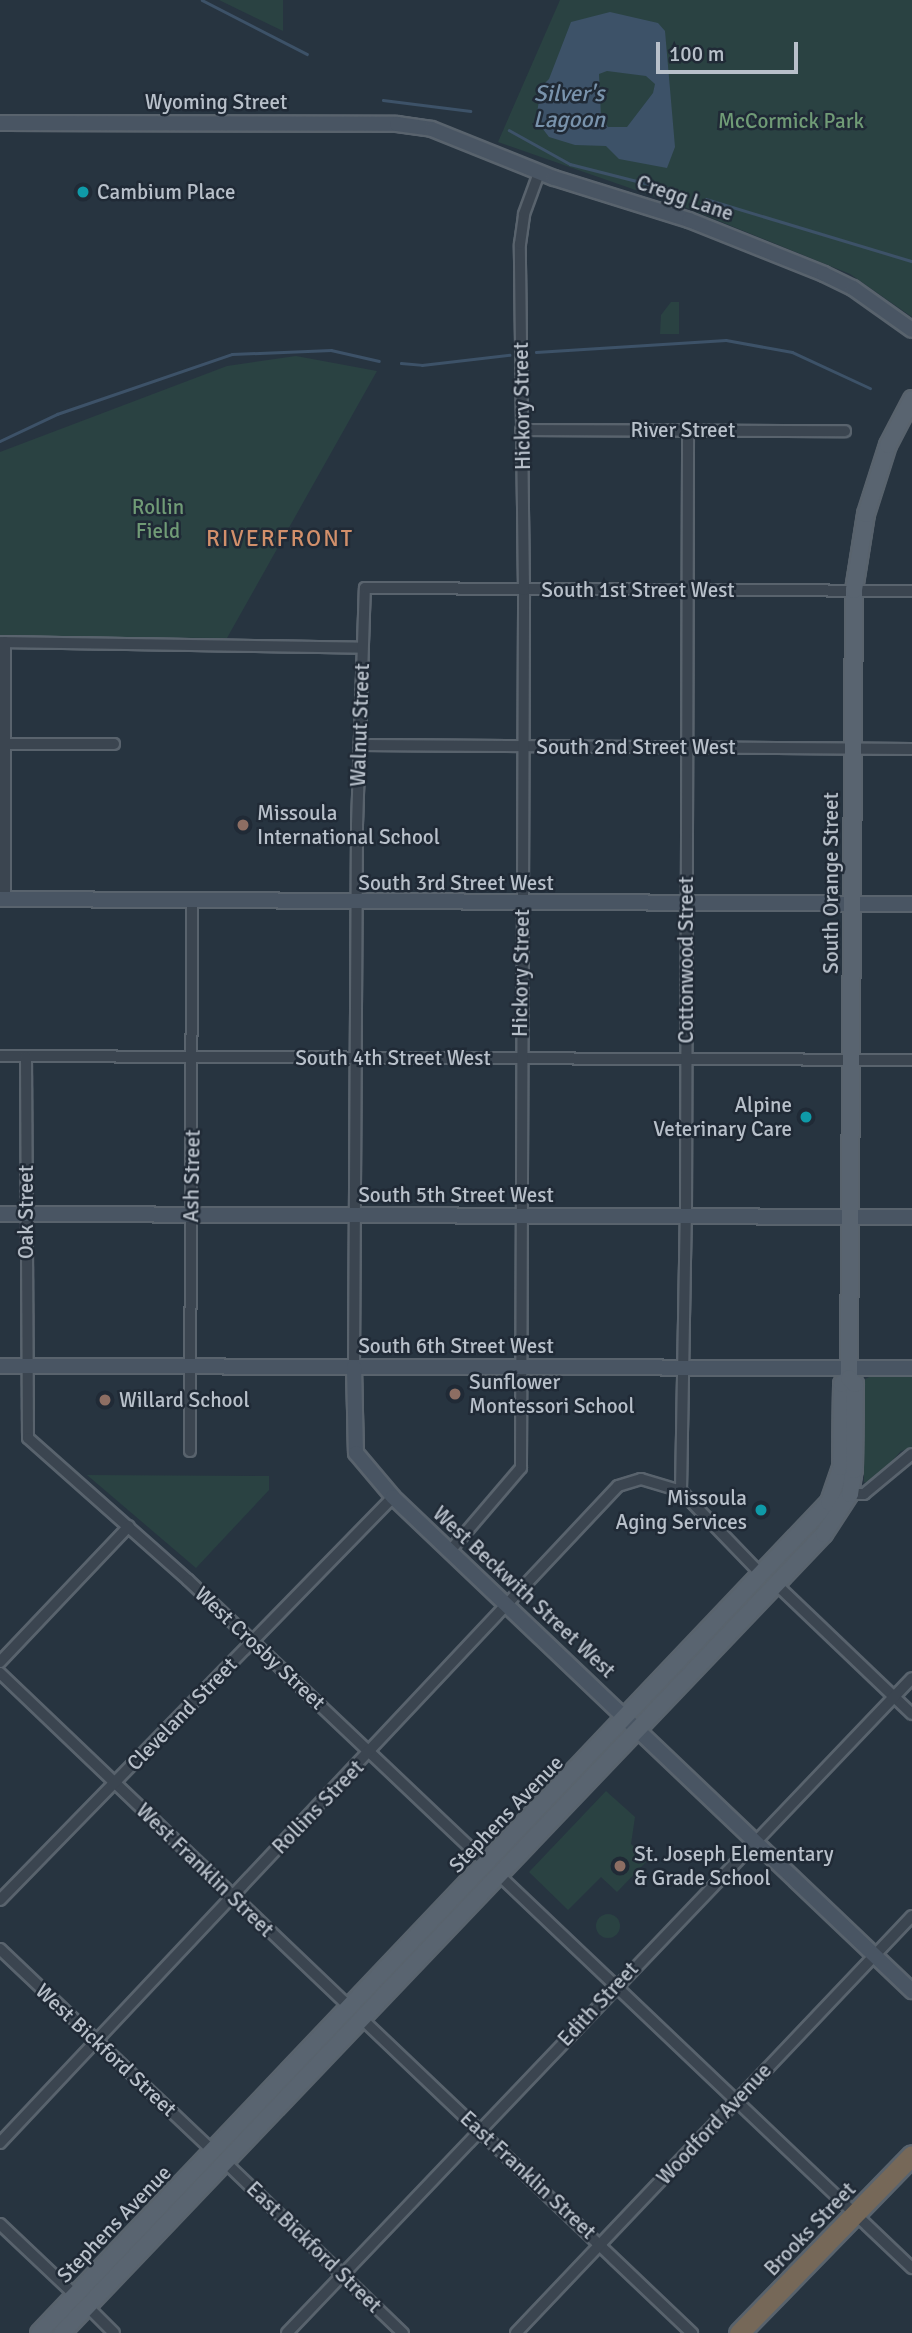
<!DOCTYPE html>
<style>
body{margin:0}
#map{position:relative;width:912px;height:2333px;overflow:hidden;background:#273440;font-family:Signika,sans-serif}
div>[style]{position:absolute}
.green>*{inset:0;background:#2a4242}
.round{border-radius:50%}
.water>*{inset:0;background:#3d5268}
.stream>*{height:2.5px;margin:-1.25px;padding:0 1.25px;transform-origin:1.25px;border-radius:1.25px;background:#3d5268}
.roads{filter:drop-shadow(2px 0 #59636d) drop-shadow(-2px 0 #59636d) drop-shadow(0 2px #59636d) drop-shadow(0 -2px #59636d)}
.street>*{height:10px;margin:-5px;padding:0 5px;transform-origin:5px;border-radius:5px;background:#3b4550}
.secondary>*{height:14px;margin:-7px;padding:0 7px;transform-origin:7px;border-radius:7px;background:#495563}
.primary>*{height:16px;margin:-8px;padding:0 8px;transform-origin:8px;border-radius:8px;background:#596470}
.highway>*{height:19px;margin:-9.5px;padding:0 9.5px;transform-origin:9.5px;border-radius:9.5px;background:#766858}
.dots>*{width:19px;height:19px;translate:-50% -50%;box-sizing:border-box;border:4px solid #202a36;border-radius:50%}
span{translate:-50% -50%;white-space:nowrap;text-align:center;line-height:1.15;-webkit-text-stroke:5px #202a36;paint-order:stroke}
.street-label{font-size:21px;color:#b8c0ca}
.park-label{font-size:21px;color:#709b76}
.poi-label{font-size:21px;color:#b8c0ca}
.left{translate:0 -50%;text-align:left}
.right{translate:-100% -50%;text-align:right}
.water-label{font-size:23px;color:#7993ac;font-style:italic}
.neighbourhood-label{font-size:23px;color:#d2906b;letter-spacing:2px}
.scale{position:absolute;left:656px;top:42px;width:142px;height:32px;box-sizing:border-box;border:4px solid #b8c0ca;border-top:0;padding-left:9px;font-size:21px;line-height:24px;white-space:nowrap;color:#b8c0ca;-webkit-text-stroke:5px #202a36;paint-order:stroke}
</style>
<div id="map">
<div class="green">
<div style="clip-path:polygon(219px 0,283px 0,283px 31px)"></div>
<div style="clip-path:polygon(560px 0,912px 0,912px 317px,850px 274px,687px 208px,498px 142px)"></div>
<div style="clip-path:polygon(671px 302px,679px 302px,679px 334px,660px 334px,661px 315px)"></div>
<div style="clip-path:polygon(296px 356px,377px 371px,227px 638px,0 637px,0 452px,227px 366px)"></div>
<div style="clip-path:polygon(869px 1377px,912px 1377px,912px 1448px,901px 1451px,871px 1484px,864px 1482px,864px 1380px)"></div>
<div style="clip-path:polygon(87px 1475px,269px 1476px,269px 1490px,196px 1568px)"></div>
<div style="clip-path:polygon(830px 1509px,831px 1516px,696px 1659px,691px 1655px)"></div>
<div style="clip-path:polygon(571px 1786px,574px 1788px,395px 1974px,483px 1878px)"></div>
<div style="clip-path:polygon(606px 1791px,635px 1817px,631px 1844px,648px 1860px,617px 1892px,601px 1877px,568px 1910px,529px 1872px)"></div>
<div class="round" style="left:596px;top:1914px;width:24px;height:24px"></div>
<div style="clip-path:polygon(316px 2054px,318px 2057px,125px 2265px,120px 2260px)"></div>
</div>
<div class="water">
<div style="clip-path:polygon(evenodd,610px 12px,658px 23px,665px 31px,675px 147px,667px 168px,619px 159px,606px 146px,575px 145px,549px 137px,536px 120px,541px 87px,549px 79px,571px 22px,610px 12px,607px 71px,646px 76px,655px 84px,653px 93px,627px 127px,608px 127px,601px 117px,599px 74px,607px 71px)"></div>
</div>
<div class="stream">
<div style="left:202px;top:0;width:118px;rotate:27.2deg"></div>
<div style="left:383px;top:100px;width:88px;rotate:7.2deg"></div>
<div style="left:509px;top:130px;width:70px;rotate:29.1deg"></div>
<div style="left:570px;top:164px;width:118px;rotate:14.3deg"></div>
<div style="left:706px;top:199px;width:215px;rotate:16.8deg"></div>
<div style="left:536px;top:352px;width:190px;rotate:-3.6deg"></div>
<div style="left:726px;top:340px;width:67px;rotate:10.3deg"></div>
<div style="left:792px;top:352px;width:86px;rotate:24.8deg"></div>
<div style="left:401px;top:363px;width:21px;rotate:5deg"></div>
<div style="left:422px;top:365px;width:88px;rotate:-6.6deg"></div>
<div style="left:0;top:441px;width:63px;rotate:-25.3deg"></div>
<div style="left:57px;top:414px;width:185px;rotate:-18.9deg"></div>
<div style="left:232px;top:354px;width:99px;rotate:-2.3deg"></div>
<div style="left:331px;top:350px;width:49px;rotate:12.9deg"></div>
</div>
<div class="roads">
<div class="street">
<div style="left:521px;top:430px;width:324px;rotate:0.2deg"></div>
<div style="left:0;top:642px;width:362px;rotate:0.9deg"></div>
<div style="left:5px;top:642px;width:257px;rotate:90deg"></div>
<div style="left:0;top:744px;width:114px"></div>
<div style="left:360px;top:745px;width:552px;rotate:0.42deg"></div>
<div style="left:0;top:1056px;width:912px;rotate:0.25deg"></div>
<div style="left:26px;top:1057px;width:381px;rotate:89.7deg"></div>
<div style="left:28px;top:1438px;width:214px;rotate:41.6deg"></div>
<div style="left:188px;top:1580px;width:412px;rotate:43.5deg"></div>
<div style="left:354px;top:1367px;width:542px;rotate:-89.68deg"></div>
<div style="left:357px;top:825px;width:237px;rotate:-88.1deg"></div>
<div style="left:365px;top:588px;width:547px;rotate:0.31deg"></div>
<div style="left:190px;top:1451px;width:551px;rotate:-89.79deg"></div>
<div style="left:681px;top:1491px;width:273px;rotate:-89deg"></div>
<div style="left:686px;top:1218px;width:788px;rotate:-89.85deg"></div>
<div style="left:850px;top:1494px;width:14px"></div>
<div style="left:864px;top:1494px;width:62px;rotate:-39.8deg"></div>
<div style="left:450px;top:1551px;width:109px;rotate:-49.5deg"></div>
<div style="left:521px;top:1468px;width:878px;rotate:-89.8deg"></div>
<div style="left:524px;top:590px;width:346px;rotate:-90.7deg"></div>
<div style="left:520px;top:244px;width:30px;rotate:-82deg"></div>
<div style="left:524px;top:214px;width:44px;rotate:-69.9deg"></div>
<div style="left:776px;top:1584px;width:188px;rotate:43.7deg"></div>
<div style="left:0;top:1662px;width:187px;rotate:-46.5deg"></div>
<div style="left:0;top:1673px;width:484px;rotate:43.7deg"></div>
<div style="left:500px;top:1876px;width:569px;rotate:43.58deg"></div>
<div style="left:0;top:1900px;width:563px;rotate:-45.72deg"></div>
<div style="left:0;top:1949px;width:294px;rotate:43.5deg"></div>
<div style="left:362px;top:2019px;width:456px;rotate:43.6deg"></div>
<div style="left:0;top:2143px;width:902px;rotate:-46.75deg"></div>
<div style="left:618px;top:1486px;width:24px;rotate:-17deg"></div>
<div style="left:641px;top:1479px;width:42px;rotate:16.7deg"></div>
<div style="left:681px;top:1491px;width:114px;rotate:46.1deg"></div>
<div style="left:225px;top:2162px;width:247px;rotate:43.9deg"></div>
<div style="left:0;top:2224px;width:103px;rotate:43.4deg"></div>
<div style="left:87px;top:2306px;width:38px;rotate:45deg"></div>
<div style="left:287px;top:2333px;width:905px;rotate:-46.34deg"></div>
<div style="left:516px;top:2333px;width:575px;rotate:-46.48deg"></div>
</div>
<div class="secondary">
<div style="left:0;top:123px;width:397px;rotate:0.1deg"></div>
<div style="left:397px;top:124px;width:35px;rotate:8deg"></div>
<div style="left:432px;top:129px;width:131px;rotate:21.9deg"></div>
<div style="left:554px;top:178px;width:141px;rotate:17.3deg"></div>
<div style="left:689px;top:220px;width:145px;rotate:21.8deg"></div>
<div style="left:824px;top:274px;width:32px;rotate:26deg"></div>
<div style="left:853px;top:288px;width:72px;rotate:35.4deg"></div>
<div style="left:0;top:899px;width:912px;rotate:0.31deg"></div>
<div style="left:0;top:1214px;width:912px;rotate:0.19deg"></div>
<div style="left:0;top:1366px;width:912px;rotate:0.13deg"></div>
<div style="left:354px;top:1367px;width:86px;rotate:88.7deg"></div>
<div style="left:356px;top:1453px;width:57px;rotate:49.9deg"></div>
<div style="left:393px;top:1497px;width:717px;rotate:43.59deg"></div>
</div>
<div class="primary">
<div style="left:849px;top:1378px;width:788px;rotate:-89.64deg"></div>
<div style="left:854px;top:590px;width:77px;rotate:-81deg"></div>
<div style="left:866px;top:514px;width:72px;rotate:-72.3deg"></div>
<div style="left:888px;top:445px;width:52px;rotate:-62.4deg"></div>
<div style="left:39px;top:2333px;width:1147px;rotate:-46.45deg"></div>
<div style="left:829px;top:1502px;width:37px;rotate:-71deg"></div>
<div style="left:841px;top:1467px;width:83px;rotate:-89.3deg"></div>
<div style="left:842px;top:1384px;width:9px;rotate:-41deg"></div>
<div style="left:62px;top:2333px;width:1104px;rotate:-46.36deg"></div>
<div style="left:824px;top:1534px;width:48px;rotate:-57deg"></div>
<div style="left:850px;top:1494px;width:24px;rotate:-81deg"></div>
<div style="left:854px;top:1470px;width:86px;rotate:-89.3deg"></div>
<div style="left:855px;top:1384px;width:8px;rotate:-135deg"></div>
</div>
<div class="highway">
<div style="left:739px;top:2333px;width:248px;rotate:-45.8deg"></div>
</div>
</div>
<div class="dots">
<div style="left:83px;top:192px;background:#0f9aa8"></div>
<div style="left:243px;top:825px;background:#8d6e63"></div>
<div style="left:806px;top:1117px;background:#0f9aa8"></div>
<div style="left:455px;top:1394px;background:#8d6e63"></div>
<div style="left:105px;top:1400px;background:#8d6e63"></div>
<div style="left:761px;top:1510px;background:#0f9aa8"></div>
<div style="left:620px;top:1866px;background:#8d6e63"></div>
</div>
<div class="street-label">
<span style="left:216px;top:102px">Wyoming Street</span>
<span style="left:685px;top:198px;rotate:19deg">Cregg Lane</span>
<span style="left:522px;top:406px;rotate:-91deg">Hickory Street</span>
<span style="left:683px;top:430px">River Street</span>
<span style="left:638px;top:590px">South 1st Street West</span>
<span style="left:360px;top:725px;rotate:-88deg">Walnut Street</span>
<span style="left:636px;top:747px">South 2nd Street West</span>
<span style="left:456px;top:883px">South 3rd Street West</span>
<span style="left:831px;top:883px;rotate:-90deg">South Orange Street</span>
<span style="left:686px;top:960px;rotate:-90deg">Cottonwood Street</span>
<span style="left:521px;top:973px;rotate:-89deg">Hickory Street</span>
<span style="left:393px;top:1058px">South 4th Street West</span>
<span style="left:192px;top:1176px;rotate:-89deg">Ash Street</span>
<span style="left:456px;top:1195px">South 5th Street West</span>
<span style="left:26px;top:1212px;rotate:-90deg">Oak Street</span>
<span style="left:456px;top:1346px">South 6th Street West</span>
<span style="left:524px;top:1592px;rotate:43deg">West Beckwith Street West</span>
<span style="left:260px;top:1648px;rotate:43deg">West Crosby Street</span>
<span style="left:182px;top:1714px;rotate:-46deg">Cleveland Street</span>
<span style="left:318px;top:1807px;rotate:-46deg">Rollins Street</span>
<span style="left:506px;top:1814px;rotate:-46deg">Stephens Avenue</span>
<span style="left:205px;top:1870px;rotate:44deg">West Franklin Street</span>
<span style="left:598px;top:2004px;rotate:-47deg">Edith Street</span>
<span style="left:106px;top:2050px;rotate:43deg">West Bickford Street</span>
<span style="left:714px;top:2124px;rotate:-47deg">Woodford Avenue</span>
<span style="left:528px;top:2175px;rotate:43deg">East Franklin Street</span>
<span style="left:114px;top:2224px;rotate:-46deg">Stephens Avenue</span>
<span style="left:810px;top:2229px;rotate:-46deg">Brooks Street</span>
<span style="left:314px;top:2247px;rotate:44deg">East Bickford Street</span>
</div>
<div class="park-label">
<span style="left:791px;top:121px">McCormick Park</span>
<span style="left:158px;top:519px">Rollin<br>Field</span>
</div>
<div class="poi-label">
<span class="left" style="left:97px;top:192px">Cambium Place</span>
<span class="left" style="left:257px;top:825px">Missoula<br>International School</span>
<span class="right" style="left:792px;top:1117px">Alpine<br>Veterinary Care</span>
<span class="left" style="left:469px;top:1394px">Sunflower<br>Montessori School</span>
<span class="left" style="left:119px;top:1400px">Willard School</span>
<span class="right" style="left:747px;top:1510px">Missoula<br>Aging Services</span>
<span class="left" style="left:634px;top:1866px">St. Joseph Elementary<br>&amp; Grade School</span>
</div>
<div class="water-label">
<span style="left:569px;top:107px">Silver's<br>Lagoon</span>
</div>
<div class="neighbourhood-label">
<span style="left:280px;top:539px">RIVERFRONT</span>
</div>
<div class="scale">100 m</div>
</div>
